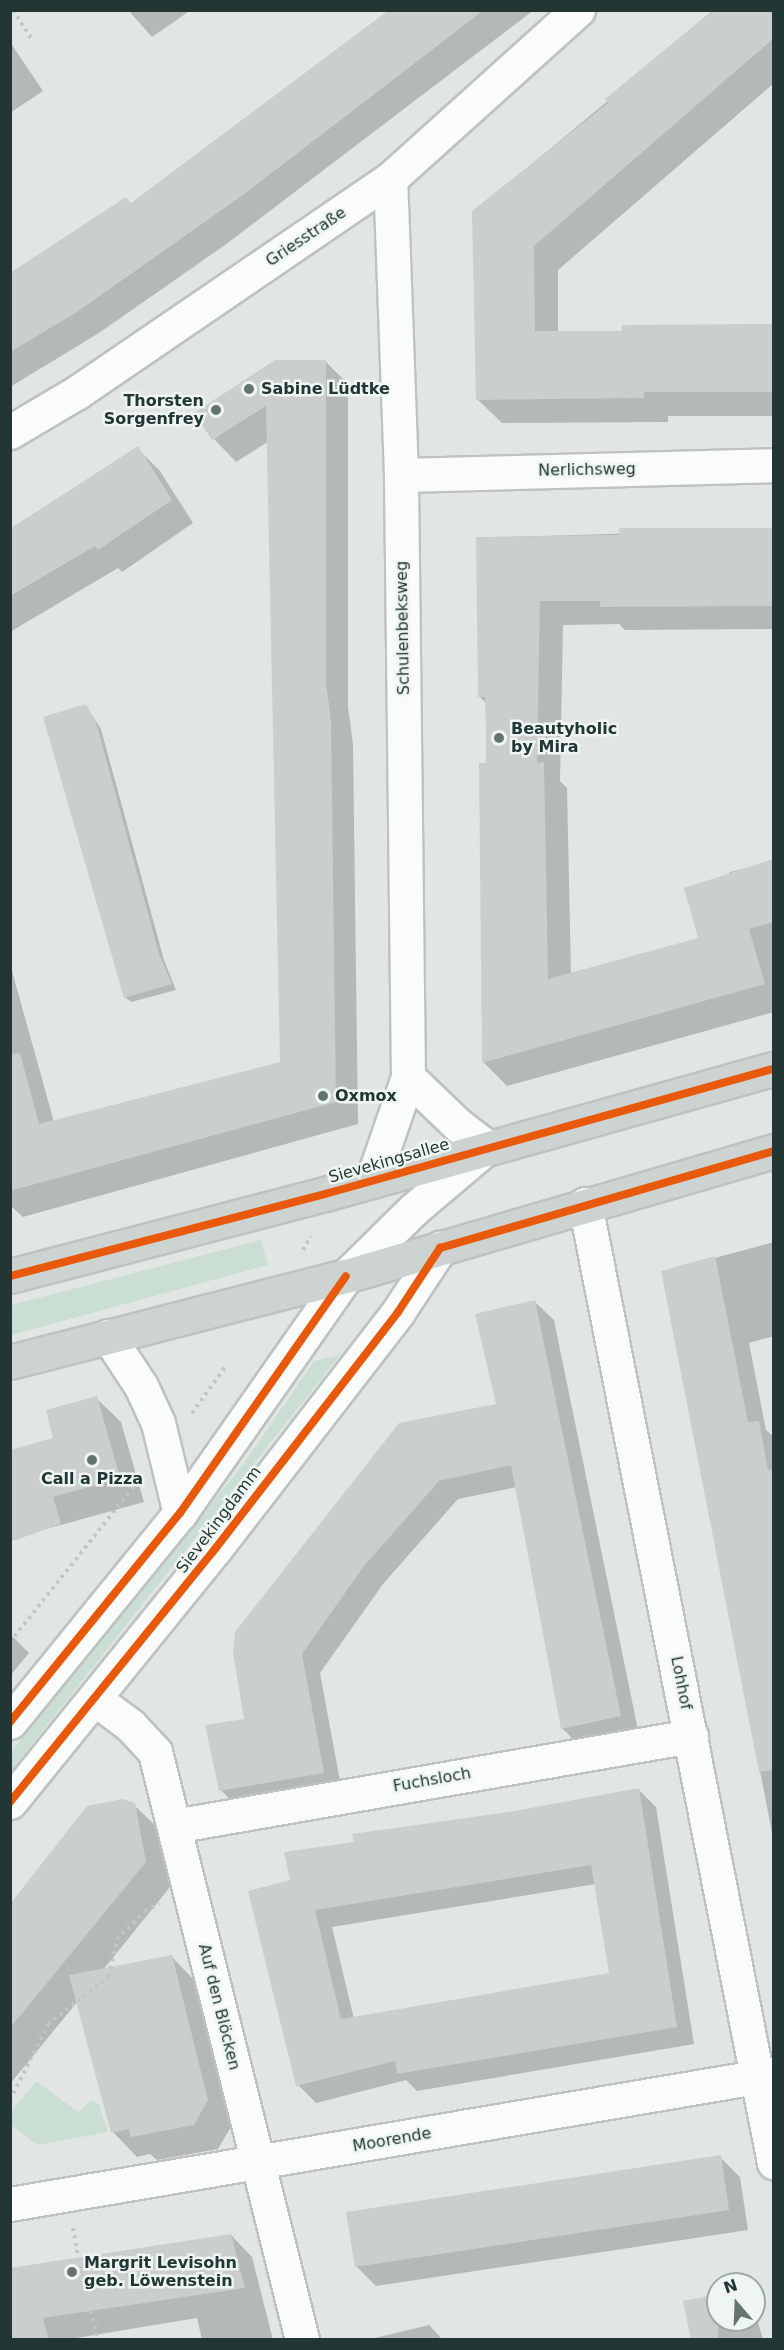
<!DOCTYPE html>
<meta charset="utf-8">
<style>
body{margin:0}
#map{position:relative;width:784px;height:2350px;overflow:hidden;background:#e1e6e4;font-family:"DejaVu Sans",sans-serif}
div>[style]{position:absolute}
.green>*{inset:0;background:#cbded3}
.shadow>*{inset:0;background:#0003}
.building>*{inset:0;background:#cacecd}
.path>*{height:4px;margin-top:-2px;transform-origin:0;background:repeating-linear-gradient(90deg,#bfc7c5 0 3px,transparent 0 7.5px)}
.roads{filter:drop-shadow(2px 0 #bec3c1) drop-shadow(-2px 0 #bec3c1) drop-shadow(0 2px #bec3c1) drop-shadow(0 -2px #bec3c1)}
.minor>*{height:33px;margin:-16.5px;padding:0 16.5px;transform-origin:16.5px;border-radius:16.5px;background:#fafbfb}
.major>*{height:33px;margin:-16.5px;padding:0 16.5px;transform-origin:16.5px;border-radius:16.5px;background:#ccd3d1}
.cycleway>*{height:8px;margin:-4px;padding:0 4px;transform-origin:4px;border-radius:4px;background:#e8590c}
.dots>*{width:16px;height:16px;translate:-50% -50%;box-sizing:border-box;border:3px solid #eef5f3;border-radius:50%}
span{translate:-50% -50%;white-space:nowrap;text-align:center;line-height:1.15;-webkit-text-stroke:5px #eef5f3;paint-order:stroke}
.street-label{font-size:16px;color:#223633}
.poi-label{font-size:16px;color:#223633;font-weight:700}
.left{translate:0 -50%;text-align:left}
.right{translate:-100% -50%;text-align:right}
.frame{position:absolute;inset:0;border:12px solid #223633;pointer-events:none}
.north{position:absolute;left:706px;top:2272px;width:60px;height:60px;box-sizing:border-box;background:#eef5f3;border:2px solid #9ca9a6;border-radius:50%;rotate:341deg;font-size:16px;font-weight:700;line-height:24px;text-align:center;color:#223633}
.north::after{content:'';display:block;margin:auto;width:21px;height:27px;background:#657471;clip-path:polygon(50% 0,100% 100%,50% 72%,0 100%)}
</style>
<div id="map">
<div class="green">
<div style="clip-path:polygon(261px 1240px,268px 1265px,11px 1335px,11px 1305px)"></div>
<div style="clip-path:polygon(340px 1355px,21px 1758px,11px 1771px,11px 1752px,244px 1463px,314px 1361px)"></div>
<div style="clip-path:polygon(36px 2081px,78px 2112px,91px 2100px,99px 2104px,108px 2132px,37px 2145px,10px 2124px,11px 2112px)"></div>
</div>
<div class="shadow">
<div style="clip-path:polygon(128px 10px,191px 10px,152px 37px)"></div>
<div style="clip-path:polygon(391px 10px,534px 10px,225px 245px,99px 333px,10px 387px,10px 273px,132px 205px)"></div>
<div style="clip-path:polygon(774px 10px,774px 83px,558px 270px,558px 333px,774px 326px,774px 416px,668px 416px,668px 422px,502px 423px,477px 399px,474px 212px,698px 26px)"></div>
<div style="clip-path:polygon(10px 42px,43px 91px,10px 113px)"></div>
<div style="clip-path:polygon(325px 361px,348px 384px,348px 706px,353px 744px,358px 1124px,23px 1217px,10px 1205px,10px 964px,54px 1122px,282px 1064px,269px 441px,236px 462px,214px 439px)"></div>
<div style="clip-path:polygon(137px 448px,160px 471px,193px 523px,122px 572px,118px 568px,10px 632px,10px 529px)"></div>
<div style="clip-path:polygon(774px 529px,774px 629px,625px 630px,619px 624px,563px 625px,560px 781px,567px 788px,571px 974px,700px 939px,730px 872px,774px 862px,774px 1012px,507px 1086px,483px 1062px,487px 764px,486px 703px,479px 696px,477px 538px)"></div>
<div style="clip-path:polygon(86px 706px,101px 729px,164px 960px,176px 990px,131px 1002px,125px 997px)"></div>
<div style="clip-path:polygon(774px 1242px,774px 1336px,749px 1343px,766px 1430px,774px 1437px,774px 1843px,663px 1272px)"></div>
<div style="clip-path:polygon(535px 1302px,554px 1320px,639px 1735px,581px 1747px,562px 1728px,517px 1487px,458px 1499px,383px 1584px,320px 1673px,342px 1792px,240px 1809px,221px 1790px,246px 1720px,234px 1652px,498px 1405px)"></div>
<div style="clip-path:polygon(96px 1398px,121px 1422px,144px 1502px,10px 1539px,55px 1439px)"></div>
<div style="clip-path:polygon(10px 1634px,29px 1653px,10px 1676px)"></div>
<div style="clip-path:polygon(evenodd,638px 1789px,656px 1807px,694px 2044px,417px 2091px,406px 2080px,316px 2103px,298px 2085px,292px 1881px,355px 1843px,638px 1789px,596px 1884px,611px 1975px,354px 2019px,332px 1927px,596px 1884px)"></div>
<div style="clip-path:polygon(134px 1805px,159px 1829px,170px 1887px,103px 1970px,171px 1956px,195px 1981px,232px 2125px,218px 2149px,157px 2160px,150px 2154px,137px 2157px,113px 2132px,78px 2001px,10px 2084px,10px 1906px)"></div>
<div style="clip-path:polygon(720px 2157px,740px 2177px,748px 2230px,376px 2286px,356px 2266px)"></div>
<div style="clip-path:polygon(231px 2235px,252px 2257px,273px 2340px,202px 2340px,197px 2318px,64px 2340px,10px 2340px,10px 2271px)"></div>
<div style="clip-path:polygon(754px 2308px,763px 2340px,692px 2340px,718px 2320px,754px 2320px)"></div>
<div style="clip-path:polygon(429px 2325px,443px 2340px,376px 2340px,375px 2338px)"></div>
</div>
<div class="building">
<div style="clip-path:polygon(389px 10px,484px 10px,243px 195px,77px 312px,10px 352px,10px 273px,126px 197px,131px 203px)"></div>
<div style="clip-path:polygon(713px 10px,774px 10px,774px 38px,534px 246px,535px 331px,622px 331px,622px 325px,774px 324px,774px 392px,644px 392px,644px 398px,476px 400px,472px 211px,608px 103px,605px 99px)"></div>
<div style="clip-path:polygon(275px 360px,326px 360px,326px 682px,331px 721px,336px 1102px,10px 1191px,10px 1054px,20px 1053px,39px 1124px,280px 1062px,266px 406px,212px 440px,194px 413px)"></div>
<div style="clip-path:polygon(138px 446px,172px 500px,98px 550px,95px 546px,10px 596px,10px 529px)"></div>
<div style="clip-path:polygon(619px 528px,774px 528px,774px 606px,600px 607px,600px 601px,540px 601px,537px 763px,544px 762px,548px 979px,698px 938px,684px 888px,774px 859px,774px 922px,749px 929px,765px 984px,482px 1063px,479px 763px,486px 763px,486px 729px,485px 697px,478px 697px,476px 537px,619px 535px)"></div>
<div style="clip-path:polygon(86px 704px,96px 722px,159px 954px,172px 984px,124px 998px,43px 717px)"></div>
<div style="clip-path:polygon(715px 1256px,748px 1422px,759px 1421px,768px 1470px,774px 1469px,774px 1770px,759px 1772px,661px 1271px)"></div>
<div style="clip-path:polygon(535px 1300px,621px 1716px,561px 1729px,511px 1465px,439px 1481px,364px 1566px,302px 1654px,324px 1773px,219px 1791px,205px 1725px,244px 1719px,233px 1652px,235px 1632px,399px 1423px,496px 1404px,475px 1314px)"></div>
<div style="clip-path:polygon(97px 1396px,120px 1478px,53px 1497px,61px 1524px,10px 1542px,10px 1450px,53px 1438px,46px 1410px)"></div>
<div style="clip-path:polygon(evenodd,639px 1788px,677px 2027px,397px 2074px,395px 2061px,296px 2086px,248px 1891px,290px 1880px,284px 1852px,354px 1842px,352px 1834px,509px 1812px,639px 1788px,591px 1865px,609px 1973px,341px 2019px,315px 1910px,591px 1865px)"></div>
<div style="clip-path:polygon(123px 1799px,135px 1803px,146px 1862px,10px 2028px,10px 1904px,87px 1806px)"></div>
<div style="clip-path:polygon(172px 1955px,208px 2100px,194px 2125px,131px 2137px,129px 2129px,111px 2133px,69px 1975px)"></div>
<div style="clip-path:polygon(721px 2155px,729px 2210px,355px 2267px,346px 2212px)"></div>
<div style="clip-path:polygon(231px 2234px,245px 2288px,43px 2318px,49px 2340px,10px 2340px,10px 2268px)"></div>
<div style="clip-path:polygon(718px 2294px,718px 2340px,691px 2340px,683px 2301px)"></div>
</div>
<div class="path">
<div style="left:13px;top:10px;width:37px;rotate:57deg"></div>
<div style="left:303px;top:1250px;width:16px;rotate:-60deg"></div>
<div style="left:192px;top:1413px;width:58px;rotate:-54.1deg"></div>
<div style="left:10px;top:1642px;width:201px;rotate:-51.5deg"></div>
<div style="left:10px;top:2100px;width:85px;rotate:-63.4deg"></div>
<div style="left:48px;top:2024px;width:78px;rotate:-38.2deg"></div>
<div style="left:109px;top:1976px;width:38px;rotate:-78deg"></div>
<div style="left:117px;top:1939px;width:40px;rotate:-45deg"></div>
<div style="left:145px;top:1911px;width:16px;rotate:-27deg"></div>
<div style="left:73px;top:2228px;width:29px;rotate:80deg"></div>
<div style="left:91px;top:2311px;width:30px;rotate:76deg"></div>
</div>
<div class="roads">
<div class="minor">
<div style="left:10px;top:432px;width:77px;rotate:-30.6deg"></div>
<div style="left:76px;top:393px;width:380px;rotate:-34.3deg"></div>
<div style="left:390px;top:179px;width:253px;rotate:-42deg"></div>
<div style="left:401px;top:475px;width:373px;rotate:-1.5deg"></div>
<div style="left:372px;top:1181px;width:110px;rotate:-70.9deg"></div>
<div style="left:408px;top:1077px;width:602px;rotate:-90.67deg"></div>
<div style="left:401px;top:475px;width:296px;rotate:-92.1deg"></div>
<div style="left:585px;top:1204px;width:977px;rotate:78.85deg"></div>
<div style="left:108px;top:1336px;width:60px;rotate:56.6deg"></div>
<div style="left:141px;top:1386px;width:41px;rotate:65.3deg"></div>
<div style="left:158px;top:1423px;width:93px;rotate:76.3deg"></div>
<div style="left:95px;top:1699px;width:44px;rotate:36.6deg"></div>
<div style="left:130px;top:1725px;width:37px;rotate:47deg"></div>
<div style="left:155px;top:1752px;width:606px;rotate:75.96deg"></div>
<div style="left:10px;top:1722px;width:269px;rotate:-50.9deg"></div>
<div style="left:180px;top:1513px;width:289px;rotate:-55deg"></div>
<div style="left:346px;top:1276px;width:95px;rotate:-44.6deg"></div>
<div style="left:414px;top:1209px;width:96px;rotate:-40.3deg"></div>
<div style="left:487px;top:1147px;width:34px;rotate:-143deg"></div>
<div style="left:460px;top:1127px;width:72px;rotate:-136.1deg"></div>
<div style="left:10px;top:1802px;width:326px;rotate:-51deg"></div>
<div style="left:215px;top:1549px;width:299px;rotate:-52.3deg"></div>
<div style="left:398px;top:1312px;width:77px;rotate:-56.7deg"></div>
<div style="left:174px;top:1826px;width:525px;rotate:-9.88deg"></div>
<div style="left:10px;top:2204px;width:775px;rotate:-9.66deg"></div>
</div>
<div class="major">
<div style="left:10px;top:1276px;width:325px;rotate:-14.6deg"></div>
<div style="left:325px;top:1194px;width:466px;rotate:-15.6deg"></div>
<div style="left:10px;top:1362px;width:347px;rotate:-14.4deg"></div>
<div style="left:346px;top:1276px;width:446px;rotate:-16.3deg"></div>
</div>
</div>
<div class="cycleway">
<div style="left:10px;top:1276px;width:325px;rotate:-14.6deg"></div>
<div style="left:325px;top:1194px;width:466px;rotate:-15.6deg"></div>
<div style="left:10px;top:1722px;width:269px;rotate:-50.9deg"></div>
<div style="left:180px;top:1513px;width:289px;rotate:-55deg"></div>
<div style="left:10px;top:1802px;width:326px;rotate:-51deg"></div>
<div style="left:215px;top:1549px;width:299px;rotate:-52.3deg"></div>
<div style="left:398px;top:1312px;width:77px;rotate:-56.7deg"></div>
<div style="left:440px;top:1248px;width:348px;rotate:-16.2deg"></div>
</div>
<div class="dots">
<div style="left:249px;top:389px;background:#657471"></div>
<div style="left:216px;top:410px;background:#657471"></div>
<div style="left:499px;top:738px;background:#657471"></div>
<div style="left:323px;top:1096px;background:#657471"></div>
<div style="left:92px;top:1460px;background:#657471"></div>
<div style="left:72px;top:2272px;background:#657471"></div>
</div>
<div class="street-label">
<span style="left:306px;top:237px;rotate:-34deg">Griesstraße</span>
<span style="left:587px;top:470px;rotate:-1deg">Nerlichsweg</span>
<span style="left:403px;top:628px;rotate:-91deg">Schulenbeksweg</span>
<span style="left:389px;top:1161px;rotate:-16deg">Sievekingsallee</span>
<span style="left:219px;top:1520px;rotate:-53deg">Sievekingdamm</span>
<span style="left:681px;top:1683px;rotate:79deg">Lohhof</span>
<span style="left:432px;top:1780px;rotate:-10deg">Fuchsloch</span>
<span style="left:219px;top:2007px;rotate:76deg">Auf den Blöcken</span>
<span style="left:392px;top:2140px;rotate:-10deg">Moorende</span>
</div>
<div class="poi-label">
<span class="left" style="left:261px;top:389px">Sabine Lüdtke</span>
<span class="right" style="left:204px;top:410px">Thorsten<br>Sorgenfrey</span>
<span class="left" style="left:511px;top:738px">Beautyholic<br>by Mira</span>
<span class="left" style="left:335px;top:1096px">Oxmox</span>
<span style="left:92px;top:1479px">Call a Pizza</span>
<span class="left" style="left:84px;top:2272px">Margrit Levisohn<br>geb. Löwenstein</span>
</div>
<div class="frame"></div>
<div class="north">N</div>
</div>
